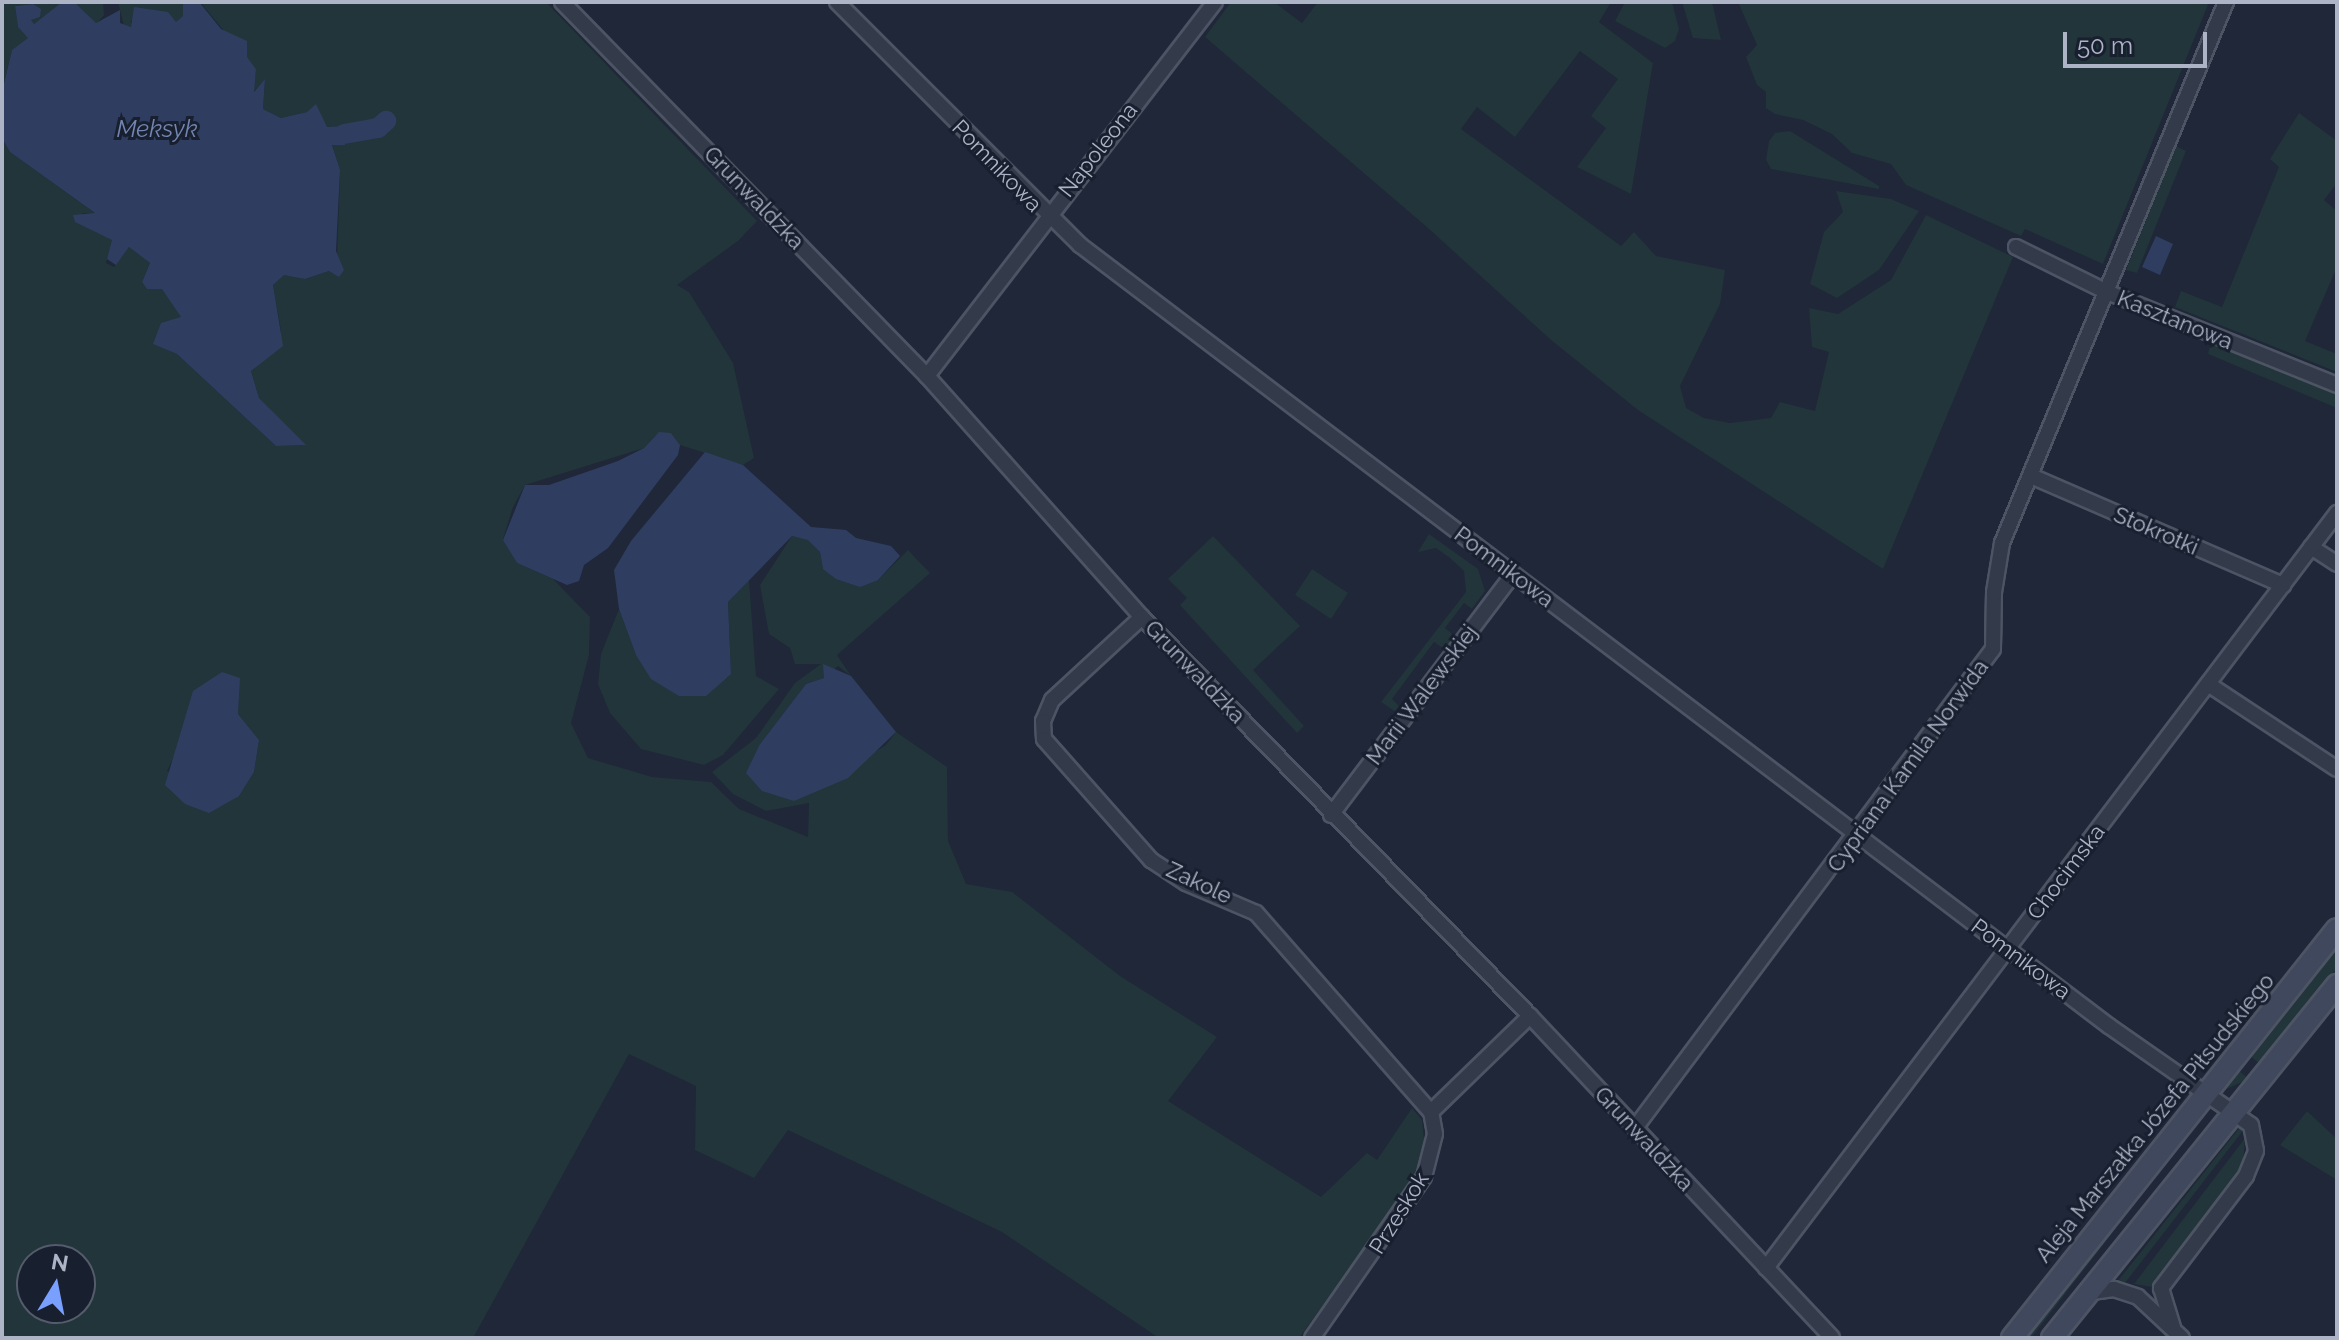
<!DOCTYPE html>
<meta charset="utf-8">
<style>
body{margin:0}
#map{position:relative;width:2339px;height:1340px;overflow:hidden;background:#1f2739;font-family:Raleway,sans-serif}
div>[style]{position:absolute}
.green>*{inset:0;background:#21353a}
.water>*{inset:0;background:#2f3e60}
.canal>*{height:20px;margin:-10px;padding:0 10px;transform-origin:10px;border-radius:10px;background:#2f3e60}
.roads{filter:drop-shadow(2px 0 #4d5464) drop-shadow(-2px 0 #4d5464) drop-shadow(0 2px #4d5464) drop-shadow(0 -2px #4d5464)}
.street>*{height:14px;margin:-7px;padding:0 7px;transform-origin:7px;border-radius:7px;background:#333a49}
.secondary>*{height:20px;margin:-10px;padding:0 10px;transform-origin:10px;border-radius:10px;background:#40485d}
span{translate:-50% -50%;white-space:nowrap;text-align:center;line-height:1.15;-webkit-text-stroke:6px #181f2e;paint-order:stroke}
.street-label{font-size:22px;color:#adb4c6}
.water-label{font-size:24px;color:#7386b1;font-style:italic}
.frame{position:absolute;inset:0;border:4px solid #adb4c6;pointer-events:none}
.north{position:absolute;left:16px;top:1244px;width:80px;height:80px;box-sizing:border-box;background:#181f2e;border:2px solid #545b6b;border-radius:50%;rotate:10deg;font-size:22px;font-weight:700;line-height:32px;text-align:center;color:#adb4c6}
.north::after{content:'';display:block;margin:auto;width:28px;height:36px;background:#799fff;clip-path:polygon(50% 0,100% 100%,50% 72%,0 100%)}
.scale{position:absolute;left:2063px;top:32px;width:144px;height:36px;box-sizing:border-box;border:4px solid #adb4c6;border-top:0;padding-left:10px;font-size:24px;line-height:28px;white-space:nowrap;color:#adb4c6;-webkit-text-stroke:6px #181f2e;paint-order:stroke}
</style>
<div id="map">
<div class="green">
<div style="clip-path:polygon(2px 2px,62px 2px,34px 24px,30px 20px,40px 17px,40px 9px,33px 4px,15px 6px,18px 27px,29px 38px,12px 50px,2px 92px)"></div>
<div style="clip-path:polygon(74px 2px,103px 2px,104px 15px,97px 23px,62px 18px)"></div>
<div style="clip-path:polygon(118px 2px,183px 2px,183px 16px,176px 23px,155px 10px,144px 11px,131px 21px,132px 27px,124px 26px)"></div>
<div style="clip-path:polygon(evenodd,200px 2px,546px 2px,757px 221px,738px 241px,677px 285px,689px 292px,733px 363px,754px 458px,743px 465px,680px 445px,671px 433px,655px 436px,644px 448px,525px 485px,513px 507px,503px 539px,517px 563px,553px 579px,590px 617px,589px 655px,571px 723px,588px 758px,652px 777px,711px 782px,739px 809px,808px 837px,809px 803px,766px 811px,733px 794px,712px 772px,756px 738px,795px 683px,821px 664px,795px 664px,790px 648px,769px 634px,760px 585px,792px 536px,808px 539px,820px 552px,823px 569px,878px 580px,908px 550px,930px 573px,837px 655px,851px 676px,838px 666px,824px 678px,806px 684px,760px 744px,794px 801px,886px 745px,896px 732px,947px 767px,948px 841px,966px 884px,1012px 892px,1120px 976px,1217px 1037px,1168px 1101px,1321px 1197px,1367px 1153px,1377px 1160px,1412px 1108px,1422px 1120px,1425px 1148px,1418px 1175px,1299px 1338px,1159px 1338px,1002px 1232px,788px 1130px,754px 1178px,695px 1150px,696px 1086px,629px 1054px,473px 1338px,2px 1338px,2px 138px,10px 152px,96px 214px,83px 213px,76px 222px,113px 240px,106px 263px,114px 267px,129px 247px,150px 263px,142px 282px,147px 289px,162px 288px,182px 318px,154px 344px,177px 354px,276px 446px,304px 445px,259px 398px,251px 371px,272px 354px,281px 331px,273px 285px,284px 274px,305px 279px,329px 271px,337px 260px,340px 171px,332px 144px,343px 126px,327px 127px,307px 112px,281px 118px,263px 109px,265px 80px,253px 92px,256px 69px,200px 2px,239px 678px,238px 714px,259px 740px,254px 772px,239px 796px,167px 771px,179px 746px,239px 678px,200px 2px,32px 1260px,80px 1260px,80px 1308px,32px 1308px,32px 1260px)"></div>
<div style="clip-path:polygon(1231px 2px,1274px 2px,1302px 23px,1318px 2px,1611px 2px,1599px 22px,1653px 63px,1631px 194px,1577px 167px,1606px 128px,1591px 116px,1618px 79px,1580px 51px,1515px 137px,1477px 107px,1461px 129px,1621px 246px,1634px 232px,1656px 256px,1725px 270px,1720px 304px,1680px 386px,1686px 408px,1704px 418px,1730px 423px,1771px 418px,1780px 402px,1815px 411px,1829px 352px,1812px 347px,1809px 308px,1838px 314px,1891px 280px,1926px 215px,2013px 257px,1883px 569px,1638px 410px,1551px 340px,1428px 228px,1205px 37px)"></div>
<div style="clip-path:polygon(1625px 2px,1672px 2px,1679px 29px,1675px 41px,1665px 48px,1615px 21px)"></div>
<div style="clip-path:polygon(1682px 2px,1712px 2px,1721px 40px,1693px 38px)"></div>
<div style="clip-path:polygon(1738px 2px,2209px 2px,2103px 264px,2025px 229px,2021px 236px,1906px 185px,1891px 164px,1852px 153px,1832px 134px,1803px 120px,1775px 114px,1766px 108px,1766px 92px,1757px 85px,1746px 57px,1757px 45px)"></div>
<div style="clip-path:polygon(2299px 113px,2337px 141px,2337px 183px,2324px 200px,2337px 211px,2337px 267px,2305px 341px,2337px 354px,2337px 372px,2175px 307px,2181px 291px,2222px 307px,2279px 167px,2270px 159px)"></div>
<div style="clip-path:polygon(1790px 131px,1879px 186px,1879px 189px,1771px 169px,1766px 160px,1769px 141px,1775px 133px)"></div>
<div style="clip-path:polygon(2176px 146px,2186px 151px,2137px 273px,2126px 270px)"></div>
<div style="clip-path:polygon(1836px 191px,1891px 199px,1919px 211px,1879px 270px,1837px 298px,1810px 284px,1824px 232px,1843px 212px)"></div>
<div style="clip-path:polygon(2211px 341px,2337px 393px,2337px 408px,2208px 354px)"></div>
<div style="clip-path:polygon(1429px 534px,1478px 569px,1485px 591px,1472px 609px,1464px 603px,1445px 628px,1457px 638px,1447px 651px,1434px 642px,1392px 699px,1400px 707px,1396px 712px,1381px 702px,1466px 592px,1464px 571px,1450px 558px,1436px 548px,1418px 552px)"></div>
<div style="clip-path:polygon(1213px 536px,1300px 626px,1253px 670px,1304px 726px,1297px 733px,1180px 605px,1187px 598px,1168px 579px)"></div>
<div style="clip-path:polygon(1312px 569px,1348px 593px,1331px 619px,1295px 595px)"></div>
<div style="clip-path:polygon(749px 580px,756px 676px,779px 689px,723px 755px,704px 765px,641px 749px,610px 713px,598px 684px,601px 654px,619px 609px,636px 655px,731px 674px,728px 602px)"></div>
<div style="clip-path:polygon(2337px 948px,2337px 968px,2260px 1064px,2250px 1056px)"></div>
<div style="clip-path:polygon(2238px 1070px,2249px 1079px,2224px 1090px,2223px 1087px)"></div>
<div style="clip-path:polygon(2307px 1111px,2337px 1139px,2337px 1180px,2280px 1145px)"></div>
<div style="clip-path:polygon(2240px 1127px,2242px 1132px,2125px 1283px,2117px 1282px)"></div>
<div style="clip-path:polygon(2188px 1135px,2031px 1338px,2026px 1338px,2136px 1196px)"></div>
<div style="clip-path:polygon(2245px 1138px,2243px 1164px,2152px 1287px,2134px 1284px)"></div>
</div>
<div class="water">
<div style="clip-path:polygon(62px 2px,74px 2px,96px 23px,120px 10px,120px 23px,131px 27px,134px 7px,168px 12px,176px 22px,183px 16px,183px 4px,200px 3px,221px 29px,247px 41px,247px 57px,256px 69px,254px 92px,265px 79px,263px 109px,281px 118px,307px 112px,316px 104px,327px 127px,343px 126px,345px 145px,332px 145px,340px 170px,336px 251px,344px 270px,339px 277px,329px 271px,305px 279px,284px 275px,273px 285px,283px 346px,251px 371px,259px 398px,306px 445px,276px 446px,177px 354px,153px 344px,161px 323px,181px 317px,162px 289px,147px 289px,142px 282px,150px 263px,129px 247px,116px 265px,107px 259px,112px 240px,75px 222px,73px 215px,95px 213px,10px 152px,2px 138px,2px 92px,12px 50px,28px 38px,18px 27px,15px 6px,33px 4px,41px 9px,40px 17px,31px 20px,34px 24px)"></div>
<div style="clip-path:polygon(2156px 236px,2173px 244px,2160px 275px,2142px 267px)"></div>
<div style="clip-path:polygon(659px 432px,671px 433px,680px 445px,678px 455px,608px 548px,584px 565px,579px 581px,567px 585px,517px 563px,503px 540px,525px 485px,549px 485px,618px 461px,644px 448px)"></div>
<div style="clip-path:polygon(705px 452px,743px 465px,811px 527px,846px 530px,856px 538px,891px 546px,900px 556px,878px 580px,860px 587px,836px 579px,823px 569px,820px 552px,808px 540px,792px 536px,728px 602px,731px 674px,706px 696px,679px 696px,651px 679px,636px 655px,619px 609px,614px 570px,631px 541px)"></div>
<div style="clip-path:polygon(823px 664px,851px 676px,896px 732px,848px 778px,794px 801px,762px 791px,746px 773px,760px 744px,806px 684px,824px 678px)"></div>
<div style="clip-path:polygon(222px 672px,240px 678px,238px 714px,259px 740px,254px 772px,239px 796px,209px 813px,185px 804px,165px 785px,193px 691px)"></div>
</div>
<div class="canal">
<div style="left:344px;top:134px;width:35px;rotate:-10deg"></div>
<div style="left:378px;top:128px;width:11px;rotate:-41deg"></div>
</div>
<div class="roads">
<div class="street">
<div style="left:562px;top:2px;width:523px;rotate:45.7deg"></div>
<div style="left:927px;top:376px;width:323px;rotate:48.3deg"></div>
<div style="left:1142px;top:617px;width:557px;rotate:45.8deg"></div>
<div style="left:1530px;top:1016px;width:441px;rotate:46.8deg"></div>
<div style="left:837px;top:2px;width:344px;rotate:45deg"></div>
<div style="left:1080px;top:245px;width:1292px;rotate:37.2deg"></div>
<div style="left:2109px;top:1026px;width:173px;rotate:34.9deg"></div>
<div style="left:2251px;top:1125px;width:26px;rotate:79deg"></div>
<div style="left:2256px;top:1151px;width:27px;rotate:112deg"></div>
<div style="left:2246px;top:1176px;width:141px;rotate:127.2deg"></div>
<div style="left:2161px;top:1288px;width:41px;rotate:72.9deg"></div>
<div style="left:2016px;top:247px;width:102px;rotate:26.3deg"></div>
<div style="left:2107px;top:292px;width:248px;rotate:22deg"></div>
<div style="left:927px;top:376px;width:472px;rotate:-52.4deg"></div>
<div style="left:2031px;top:476px;width:275px;rotate:23.4deg"></div>
<div style="left:2311px;top:547px;width:31px;rotate:33deg"></div>
<div style="left:1142px;top:617px;width:122px;rotate:137.3deg"></div>
<div style="left:1052px;top:700px;width:23px;rotate:113deg"></div>
<div style="left:1043px;top:721px;width:18px;rotate:87deg"></div>
<div style="left:1044px;top:739px;width:162px;rotate:48.5deg"></div>
<div style="left:1151px;top:860px;width:42px;rotate:33.3deg"></div>
<div style="left:1186px;top:883px;width:76px;rotate:23.2deg"></div>
<div style="left:1256px;top:913px;width:265px;rotate:48.7deg"></div>
<div style="left:2208px;top:684px;width:154px;rotate:33.4deg"></div>
<div style="left:1331px;top:815px;width:302px;rotate:-52.9deg"></div>
<div style="left:1635px;top:1128px;width:598px;rotate:-53.23deg"></div>
<div style="left:1993px;top:649px;width:57px;rotate:-89deg"></div>
<div style="left:1994px;top:592px;width:50px;rotate:-80.7deg"></div>
<div style="left:2002px;top:543px;width:586px;rotate:-67.51deg"></div>
<div style="left:1766px;top:1268px;width:947px;rotate:-52.9deg"></div>
<div style="left:2085px;top:1293px;width:29px;rotate:-8deg"></div>
<div style="left:2114px;top:1289px;width:25px;rotate:18deg"></div>
<div style="left:2138px;top:1297px;width:60px;rotate:43deg"></div>
<div style="left:1312px;top:1338px;width:196px;rotate:-55.2deg"></div>
<div style="left:1424px;top:1177px;width:44px;rotate:-75.7deg"></div>
<div style="left:1435px;top:1134px;width:22px;rotate:-100deg"></div>
<div style="left:1431px;top:1112px;width:138px;rotate:-44.1deg"></div>
</div>
<div class="secondary">
<div style="left:2012px;top:1338px;width:522px;rotate:-51.53deg"></div>
<div style="left:2052px;top:1338px;width:454px;rotate:-51.1deg"></div>
</div>
</div>
<div class="street-label">
<span style="left:1098px;top:150px;rotate:-52deg">Napoleona</span>
<span style="left:997px;top:166px;rotate:46deg">Pomnikowa</span>
<span style="left:754px;top:198px;rotate:46deg">Grunwaldzka</span>
<span style="left:2175px;top:320px;rotate:22deg">Kasztanowa</span>
<span style="left:2156px;top:531px;rotate:23deg">Stokrotki</span>
<span style="left:1504px;top:567px;rotate:37deg">Pomnikowa</span>
<span style="left:1195px;top:672px;rotate:46deg">Grunwaldzka</span>
<span style="left:1422px;top:695px;rotate:-53deg">Marii Walewskiej</span>
<span style="left:1908px;top:766px;rotate:-54deg">Cypriana Kamila Norwida</span>
<span style="left:2066px;top:872px;rotate:-53deg">Chocimska</span>
<span style="left:1199px;top:883px;rotate:25deg">Zakole</span>
<span style="left:2021px;top:959px;rotate:37deg">Pomnikowa</span>
<span style="left:2155px;top:1118px;rotate:-51deg">Aleja Marszałka Józefa Piłsudskiego</span>
<span style="left:1644px;top:1139px;rotate:47deg">Grunwaldzka</span>
<span style="left:1399px;top:1213px;rotate:-58deg">Przeskok</span>
</div>
<div class="water-label">
<span style="left:157px;top:129px">Meksyk</span>
</div>
<div class="frame"></div>
<div class="north">N</div>
<div class="scale">50 m</div>
</div>
